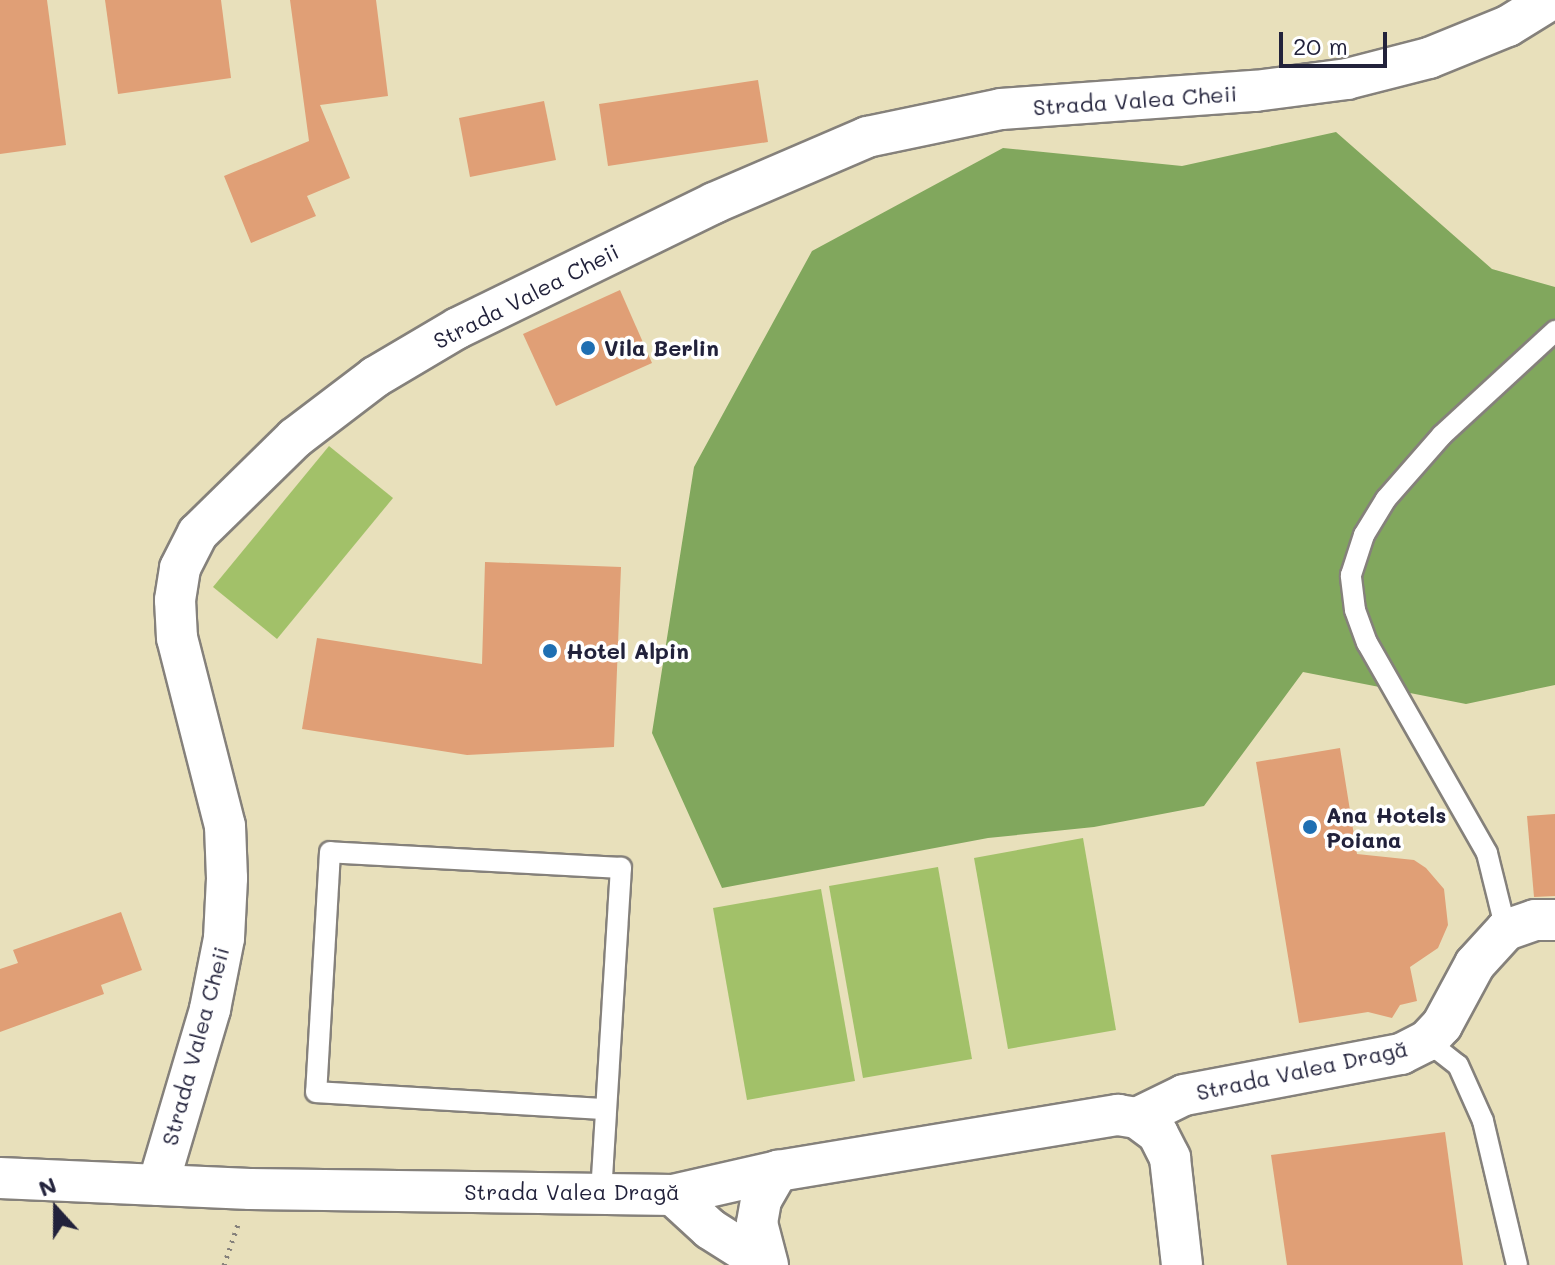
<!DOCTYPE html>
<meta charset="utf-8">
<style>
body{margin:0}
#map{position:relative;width:1555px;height:1265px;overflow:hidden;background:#e8e0bb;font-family:Mali,sans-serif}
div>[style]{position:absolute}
.green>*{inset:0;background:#a2c169}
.forest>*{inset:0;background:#81a75d}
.building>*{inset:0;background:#e09f76}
.path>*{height:5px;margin-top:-2.5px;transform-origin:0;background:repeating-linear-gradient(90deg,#85817b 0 2px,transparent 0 8px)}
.roads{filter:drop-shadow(2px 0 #85817b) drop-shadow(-2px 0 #85817b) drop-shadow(0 2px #85817b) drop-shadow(0 -2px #85817b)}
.service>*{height:20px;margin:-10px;padding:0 10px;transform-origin:10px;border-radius:10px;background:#fff}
.minor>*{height:40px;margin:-20px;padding:0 20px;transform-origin:20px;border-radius:20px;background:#fff}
.dots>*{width:22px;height:22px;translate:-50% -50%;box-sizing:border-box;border:4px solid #fff;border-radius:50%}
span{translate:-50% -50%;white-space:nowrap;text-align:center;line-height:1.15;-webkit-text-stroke:7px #fff;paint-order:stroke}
.street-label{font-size:22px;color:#22223b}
.poi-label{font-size:22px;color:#22223b;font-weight:700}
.left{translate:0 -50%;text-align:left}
.north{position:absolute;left:16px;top:1169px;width:80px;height:80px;-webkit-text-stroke:6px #fff;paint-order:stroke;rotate:339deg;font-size:22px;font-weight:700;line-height:32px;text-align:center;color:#22223b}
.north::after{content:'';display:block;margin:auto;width:28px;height:36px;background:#22223b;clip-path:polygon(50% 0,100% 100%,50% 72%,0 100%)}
.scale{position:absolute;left:1279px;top:32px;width:108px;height:36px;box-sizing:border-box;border:4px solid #22223b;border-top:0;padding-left:10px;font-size:24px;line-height:28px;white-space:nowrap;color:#22223b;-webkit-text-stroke:6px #fff;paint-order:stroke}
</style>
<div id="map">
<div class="green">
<div style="clip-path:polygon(329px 446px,393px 498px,277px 639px,213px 587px)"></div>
<div style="clip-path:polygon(1083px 838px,1116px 1030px,1008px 1049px,974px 858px)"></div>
<div style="clip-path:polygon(938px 867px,972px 1059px,863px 1078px,829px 886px)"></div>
<div style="clip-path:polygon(821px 889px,855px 1081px,747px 1100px,713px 908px)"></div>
</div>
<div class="forest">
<div style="clip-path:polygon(1336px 132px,1492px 269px,1555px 287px,1555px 685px,1466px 704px,1303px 672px,1204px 806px,1094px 827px,988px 838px,722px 888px,652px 733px,694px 467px,812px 251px,1003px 148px,1182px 166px)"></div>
</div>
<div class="building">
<div style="clip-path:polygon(0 0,47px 0,66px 145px,0 154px)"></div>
<div style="clip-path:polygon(105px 0,221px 0,231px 78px,118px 94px)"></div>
<div style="clip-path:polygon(290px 0,376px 0,388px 96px,320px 105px,350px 178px,307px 196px,316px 216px,251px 243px,224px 176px,309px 141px)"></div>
<div style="clip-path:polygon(758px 80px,768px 142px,608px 166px,599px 104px)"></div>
<div style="clip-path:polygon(544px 101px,556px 160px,470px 177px,459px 118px)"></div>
<div style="clip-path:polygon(620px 290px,652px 363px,556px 406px,523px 334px)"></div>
<div style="clip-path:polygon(485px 562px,621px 567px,614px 747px,467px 755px,302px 729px,317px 638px,482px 664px)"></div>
<div style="clip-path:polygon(1340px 748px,1357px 854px,1414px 860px,1426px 868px,1444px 889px,1448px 925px,1438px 948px,1410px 967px,1417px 1001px,1400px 1005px,1392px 1018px,1368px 1012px,1299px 1023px,1256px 762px)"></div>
<div style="clip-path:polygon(1555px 814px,1555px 896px,1534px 897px,1527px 816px)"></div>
<div style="clip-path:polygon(121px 912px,142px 970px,101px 985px,104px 994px,0 1032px,0 969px,18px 963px,13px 950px)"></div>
<div style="clip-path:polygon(1445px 1132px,1463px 1265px,1287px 1265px,1271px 1155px)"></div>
</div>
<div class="path">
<div style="left:224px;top:1265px;width:43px;rotate:-71.1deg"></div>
</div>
<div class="roads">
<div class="service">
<div style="left:1506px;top:930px;width:79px;rotate:-103.9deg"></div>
<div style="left:1487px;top:853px;width:242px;rotate:-119.7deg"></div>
<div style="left:1367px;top:643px;width:35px;rotate:-110deg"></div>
<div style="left:1355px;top:610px;width:35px;rotate:-97deg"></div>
<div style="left:1351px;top:575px;width:42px;rotate:-72deg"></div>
<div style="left:1364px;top:535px;width:42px;rotate:-58.6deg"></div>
<div style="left:1386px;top:499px;width:85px;rotate:-48.8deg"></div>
<div style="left:1442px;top:435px;width:154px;rotate:-42.6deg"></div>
<div style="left:1427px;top:1041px;width:39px;rotate:38deg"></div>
<div style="left:1458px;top:1065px;width:61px;rotate:65.9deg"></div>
<div style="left:1483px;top:1121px;width:148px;rotate:76.7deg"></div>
<div style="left:601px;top:1194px;width:327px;rotate:-86.5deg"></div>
<div style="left:621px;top:868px;width:291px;rotate:-176.9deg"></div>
<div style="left:330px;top:852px;width:240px;rotate:93.3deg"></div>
<div style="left:316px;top:1092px;width:290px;rotate:3.4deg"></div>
</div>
<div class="minor">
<div style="left:1137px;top:1118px;width:52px;rotate:-26.1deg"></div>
<div style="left:1184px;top:1095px;width:221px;rotate:-10.7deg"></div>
<div style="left:1401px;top:1054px;width:29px;rotate:-27deg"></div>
<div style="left:1427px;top:1041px;width:22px;rotate:-47deg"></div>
<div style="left:1442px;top:1025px;width:69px;rotate:-61.6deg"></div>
<div style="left:1475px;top:964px;width:46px;rotate:-47.6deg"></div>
<div style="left:1506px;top:930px;width:31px;rotate:-19deg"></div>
<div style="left:1535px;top:920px;width:20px"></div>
<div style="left:0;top:1178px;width:250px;rotate:2.5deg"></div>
<div style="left:250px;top:1189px;width:423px;rotate:0.8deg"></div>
<div style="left:673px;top:1195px;width:108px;rotate:-12.9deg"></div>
<div style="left:778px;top:1171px;width:345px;rotate:-9.4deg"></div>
<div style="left:1118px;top:1115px;width:19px;rotate:9deg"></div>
<div style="left:1137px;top:1118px;width:26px;rotate:37deg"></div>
<div style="left:1158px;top:1134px;width:27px;rotate:63deg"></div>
<div style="left:1170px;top:1158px;width:108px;rotate:83.6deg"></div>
<div style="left:158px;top:1185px;width:184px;rotate:-73.5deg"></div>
<div style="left:210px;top:1009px;width:72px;rotate:-78.8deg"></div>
<div style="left:224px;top:938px;width:60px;rotate:-87.1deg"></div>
<div style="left:227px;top:878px;width:52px;rotate:-92.2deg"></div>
<div style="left:225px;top:826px;width:194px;rotate:-104.3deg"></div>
<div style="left:177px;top:638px;width:38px;rotate:-93deg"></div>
<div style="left:175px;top:600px;width:32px;rotate:-81deg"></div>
<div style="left:180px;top:568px;width:39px;rotate:-63deg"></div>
<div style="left:198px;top:533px;width:136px;rotate:-44.4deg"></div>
<div style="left:295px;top:438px;width:101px;rotate:-37.3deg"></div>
<div style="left:375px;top:377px;width:96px;rotate:-30.6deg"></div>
<div style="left:458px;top:328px;width:285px;rotate:-26deg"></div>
<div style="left:714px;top:203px;width:167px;rotate:-23.3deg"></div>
<div style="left:867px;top:137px;width:137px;rotate:-11.8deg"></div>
<div style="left:1001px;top:109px;width:255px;rotate:-4.1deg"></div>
<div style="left:1255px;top:91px;width:93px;rotate:-7.4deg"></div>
<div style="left:1347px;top:79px;width:85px;rotate:-14.4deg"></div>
<div style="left:1429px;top:58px;width:85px;rotate:-22.1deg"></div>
<div style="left:1508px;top:26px;width:49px;rotate:-31.8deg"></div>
<div style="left:673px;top:1195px;width:50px;rotate:42.6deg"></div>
<div style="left:710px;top:1229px;width:67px;rotate:32.3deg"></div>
<div style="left:768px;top:1265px;width:43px;rotate:-104.7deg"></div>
<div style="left:757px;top:1223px;width:23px;rotate:-80deg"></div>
<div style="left:761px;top:1200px;width:34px;rotate:-60deg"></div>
</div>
</div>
<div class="dots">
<div style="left:588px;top:348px;background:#1f6fb2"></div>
<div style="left:550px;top:651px;background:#1f6fb2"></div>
<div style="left:1310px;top:827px;background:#1f6fb2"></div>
</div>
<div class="street-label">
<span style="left:1135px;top:100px;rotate:-4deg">Strada Valea Cheii</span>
<span style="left:526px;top:296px;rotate:-27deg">Strada Valea Cheii</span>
<span style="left:195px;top:1046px;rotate:-75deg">Strada Valea Cheii</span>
<span style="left:1302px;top:1070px;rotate:-12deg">Strada Valea Dragă</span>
<span style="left:572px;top:1192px">Strada Valea Dragă</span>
</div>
<div class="poi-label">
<span class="left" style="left:604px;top:348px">Vila Berlin</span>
<span class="left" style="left:566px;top:651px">Hotel Alpin</span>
<span class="left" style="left:1326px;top:827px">Ana Hotels<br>Poiana</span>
</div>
<div class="north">N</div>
<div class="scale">20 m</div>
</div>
